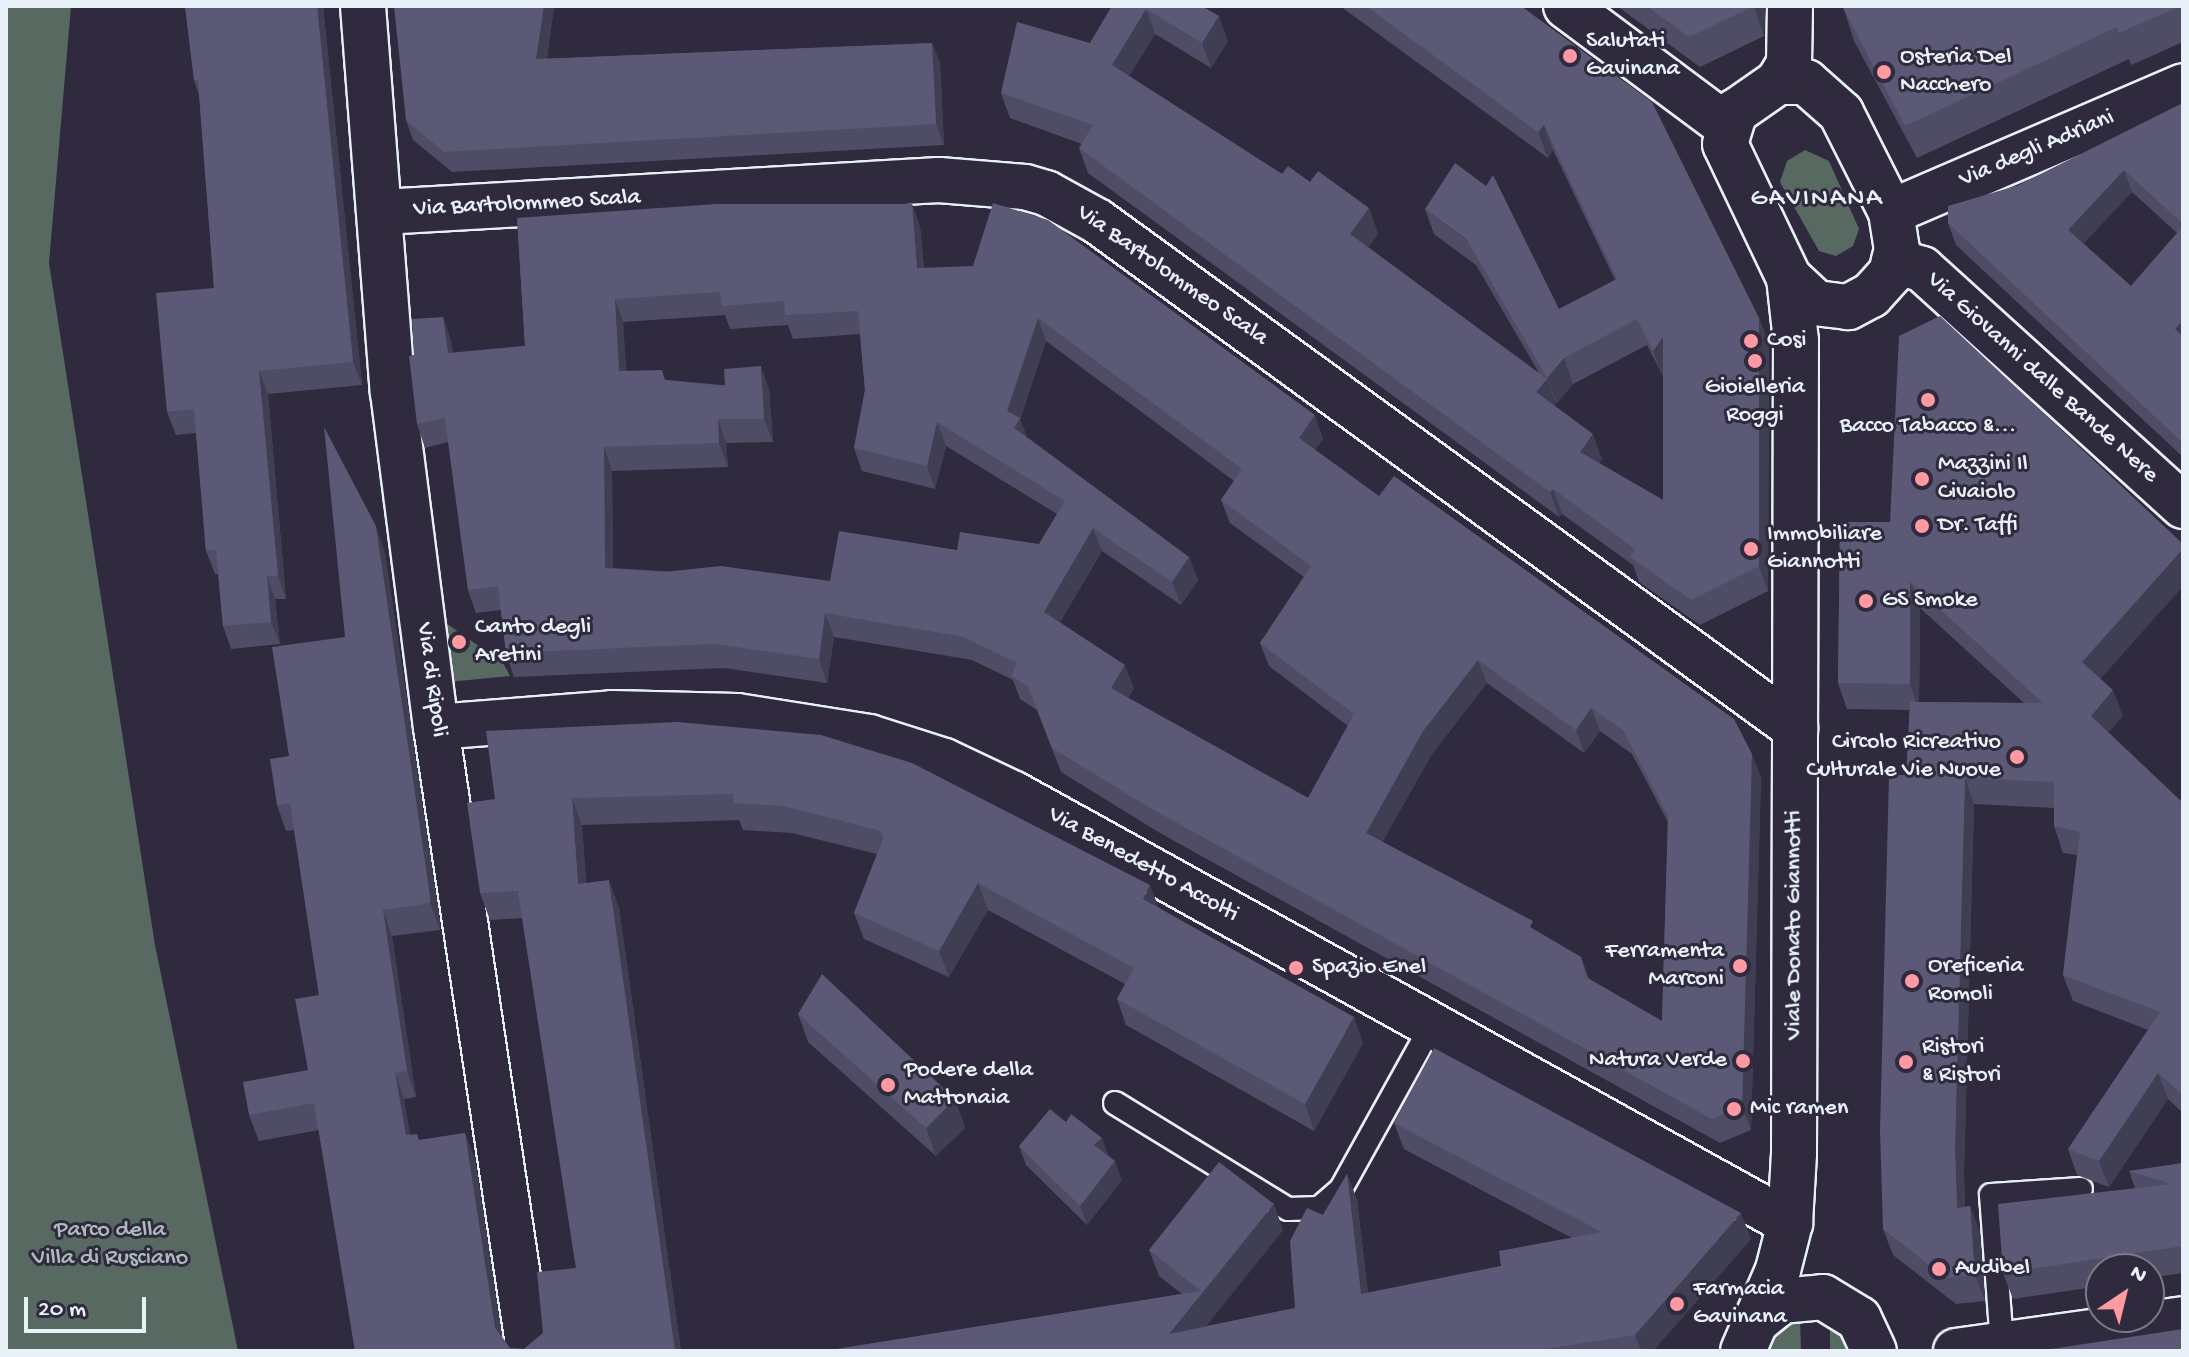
<!DOCTYPE html>
<style>
body{margin:0}
#map{position:relative;width:2189px;height:1357px;overflow:hidden;background:#2f2a3d;font-family:"Gochi Hand",sans-serif}
div>[style]{position:absolute}
.green>*{inset:0;background:#586961}
.roads{filter:drop-shadow(2px 0 #e8f1f8) drop-shadow(-2px 0 #e8f1f8) drop-shadow(0 2px #e8f1f8) drop-shadow(0 -2px #e8f1f8)}
.lane>*{height:22px;margin:-11px;padding:0 11px;transform-origin:11px;border-radius:11px;background:#2f2a3d}
.street>*{height:44px;margin:-22px;padding:0 22px;transform-origin:22px;border-radius:22px;background:#2f2a3d}
.secondary>*{height:44px;margin:-22px;padding:0 22px;transform-origin:22px;border-radius:22px;background:#2f2a3d}
.wall>*{inset:0;background:#4e4d65}
.shaded-wall>*{inset:0;background:#403e53}
.building>*{inset:0;background:#5b5976}
.dots>*{width:22px;height:22px;translate:-50% -50%;box-sizing:border-box;border:4px solid #2f2a3d;border-radius:50%}
span{translate:-50% -50%;white-space:nowrap;text-align:center;line-height:1.15;-webkit-text-stroke:6px #2f2a3d;paint-order:stroke}
.poi-label{font-size:24px;color:#e8f1f8}
.left{translate:0 -50%;text-align:left}
.right{translate:-100% -50%;text-align:right}
.street-label{font-size:24px;color:#e8f1f8}
.park-label{font-size:24px;color:#aebbbc}
.neighbourhood-label{font-size:26px;color:#e8f1f8;letter-spacing:2px}
.frame{position:absolute;inset:0;border:8px solid #e8f1f8;pointer-events:none}
.north{position:absolute;left:2085px;top:1253px;width:80px;height:80px;box-sizing:border-box;background:#2f2a3d;border:2px solid #797a88;border-radius:50%;rotate:35deg;font-size:22px;font-weight:700;line-height:32px;text-align:center;color:#e8f1f8}
.north::after{content:'';display:block;margin:auto;width:28px;height:36px;background:#ff9aa2;clip-path:polygon(50% 0,100% 100%,50% 72%,0 100%)}
.scale{position:absolute;left:24px;top:1297px;width:122px;height:36px;box-sizing:border-box;border:4px solid #e8f1f8;border-top:0;padding-left:10px;font-size:24px;line-height:28px;white-space:nowrap;color:#e8f1f8;-webkit-text-stroke:6px #2f2a3d;paint-order:stroke}
</style>
<div id="map">
<div class="green">
<div style="clip-path:polygon(6px 6px,71px 6px,49px 263px,155px 945px,238px 1351px,6px 1351px)"></div>
<div style="clip-path:polygon(1805px 150px,1829px 161px,1859px 229px,1853px 246px,1836px 256px,1819px 251px,1780px 182px,1787px 161px)"></div>
<div style="clip-path:polygon(443px 621px,503px 663px,510px 676px,448px 682px)"></div>
<div style="clip-path:polygon(1800px 1317px,1801px 1351px,1770px 1351px,1778px 1332px)"></div>
<div style="clip-path:polygon(1830px 1320px,1840px 1326px,1854px 1351px,1830px 1351px)"></div>
</div>
<div class="roads">
<div class="lane">
<div style="left:1115px;top:1103px;width:203px;rotate:31.5deg"></div>
<div style="left:1288px;top:1209px;width:31px;rotate:-2deg"></div>
<div style="left:1319px;top:1208px;width:29px;rotate:-41deg"></div>
<div style="left:1341px;top:1189px;width:188px;rotate:-61deg"></div>
<div style="left:2002px;top:1345px;width:150px;rotate:-94.2deg"></div>
<div style="left:1991px;top:1195px;width:90px;rotate:-3.8deg"></div>
</div>
<div class="street">
<div style="left:363px;top:6px;width:387px;rotate:85.6deg"></div>
<div style="left:393px;top:392px;width:338px;rotate:82.7deg"></div>
<div style="left:436px;top:727px;width:631px;rotate:81.52deg"></div>
<div style="left:1566px;top:6px;width:201px;rotate:36.7deg"></div>
<div style="left:382px;top:212px;width:558px;rotate:-3.29deg"></div>
<div style="left:939px;top:180px;width:86px;rotate:4.7deg"></div>
<div style="left:1025px;top:187px;width:22px;rotate:16deg"></div>
<div style="left:1046px;top:193px;width:58px;rotate:28.8deg"></div>
<div style="left:1097px;top:221px;width:863px;rotate:35.99deg"></div>
<div style="left:1891px;top:212px;width:318px;rotate:-23.3deg"></div>
<div style="left:1894px;top:261px;width:29px;rotate:16deg"></div>
<div style="left:1922px;top:269px;width:353px;rotate:42.2deg"></div>
<div style="left:436px;top:727px;width:177px;rotate:-4.5deg"></div>
<div style="left:612px;top:713px;width:125px;rotate:1.4deg"></div>
<div style="left:737px;top:716px;width:134px;rotate:9deg"></div>
<div style="left:869px;top:737px;width:79px;rotate:17.7deg"></div>
<div style="left:944px;top:761px;width:77px;rotate:25.2deg"></div>
<div style="left:1014px;top:794px;width:887px;rotate:28.94deg"></div>
<div style="left:1956px;top:1351px;width:229px;rotate:-8deg"></div>
</div>
<div class="secondary">
<div style="left:1778px;top:82px;width:28px"></div>
<div style="left:1806px;top:82px;width:47px;rotate:41.5deg"></div>
<div style="left:1841px;top:113px;width:111px;rotate:63.2deg"></div>
<div style="left:1891px;top:212px;width:37px;rotate:81deg"></div>
<div style="left:1897px;top:249px;width:25px;rotate:104deg"></div>
<div style="left:1891px;top:273px;width:30px;rotate:132deg"></div>
<div style="left:1871px;top:295px;width:26px;rotate:152deg"></div>
<div style="left:1848px;top:307px;width:32px;rotate:-173deg"></div>
<div style="left:1816px;top:303px;width:37px;rotate:-137deg"></div>
<div style="left:1789px;top:278px;width:148px;rotate:-115.5deg"></div>
<div style="left:1725px;top:144px;width:34px;rotate:-73deg"></div>
<div style="left:1735px;top:112px;width:52px;rotate:-34.9deg"></div>
<div style="left:1778px;top:82px;width:21px;rotate:-59deg"></div>
<div style="left:1789px;top:64px;width:58px;rotate:-89deg"></div>
<div style="left:1753px;top:1324px;width:36px;rotate:-39deg"></div>
<div style="left:1781px;top:1301px;width:42px;rotate:-5.4deg"></div>
<div style="left:1823px;top:1297px;width:42px;rotate:31.4deg"></div>
<div style="left:1859px;top:1319px;width:35px;rotate:65deg"></div>
<div style="left:1743px;top:1351px;width:88px;rotate:-66.6deg"></div>
<div style="left:1778px;top:1270px;width:49px;rotate:-75.7deg"></div>
<div style="left:1790px;top:1223px;width:69px;rotate:-86.7deg"></div>
<div style="left:1794px;top:1154px;width:813px;rotate:-89.86deg"></div>
<div style="left:1796px;top:341px;width:63px;rotate:-96.3deg"></div>
</div>
</div>
<div class="wall">
<div style="clip-path:polygon(185px 6px,323px 6px,362px 385px,268px 394px,286px 599px,275px 599px,280px 644px,231px 649px,223px 626px,218px 574px,215px 574px,206px 551px,196px 433px,176px 435px,167px 412px,214px 288px,199px 95px,194px 80px)"></div>
<div style="clip-path:polygon(554px 6px,547px 59px,932px 43px,940px 64px,944px 145px,452px 172px,413px 140px,406px 120px)"></div>
<div style="clip-path:polygon(evenodd,1107px 6px,1202px 6px,1228px 41px,1211px 68px,1155px 34px,1129px 76px,1282px 174px,1310px 182px,1369px 208px,1378px 234px,1368px 247px,1539px 373px,1476px 265px,1434px 234px,1425px 209px,1559px 309px,1615px 280px,1553px 150px,1548px 158px,1340px 6px,1521px 6px,1759px 318px,1769px 343px,1768px 591px,1700px 625px,1639px 582px,1633px 565px,1562px 514px,1559px 517px,1088px 173px,1079px 148px,1082px 144px,1010px 118px,1001px 93px,1090px 43px,1111px 8px,1107px 6px,1647px 345px,1663px 376px,1663px 500px,1599px 463px,1602px 459px,1554px 406px,1556px 404px,1555px 400px,1557px 403px,1573px 384px,1647px 345px)"></div>
<div style="clip-path:polygon(1617px 6px,1765px 6px,1764px 36px,1700px 67px)"></div>
<div style="clip-path:polygon(1843px 6px,2183px 6px,2183px 42px,2131px 65px,2129px 59px,1917px 158px,1854px 41px)"></div>
<div style="clip-path:polygon(evenodd,2183px 103px,2183px 457px,1956px 245px,1948px 223px,2019px 185px,2183px 103px,2132px 192px,2177px 233px,2131px 286px,2083px 243px,2132px 192px)"></div>
<div style="clip-path:polygon(evenodd,912px 204px,920px 227px,924px 268px,1323px 439px,1315px 450px,1761px 777px,1751px 1130px,1720px 1143px,1160px 833px,1061px 772px,1037px 710px,1020px 699px,1013px 680px,972px 660px,834px 637px,827px 683px,724px 668px,514px 677px,506px 653px,501px 610px,476px 613px,468px 590px,448px 442px,425px 448px,417px 424px,414px 355px,443px 317px,451px 341px,453px 353px,525px 346px,517px 218px,912px 204px,725px 315px,730px 329px,788px 325px,793px 339px,860px 334px,865px 390px,854px 448px,862px 471px,935px 489px,946px 446px,1057px 514px,1039px 544px,957px 550px,830px 581px,613px 568px,612px 471px,728px 467px,726px 443px,773px 442px,769px 389px,666px 380px,626px 371px,623px 322px,725px 315px,912px 204px,1046px 341px,1234px 481px,1221px 500px,1230px 523px,1304px 577px,1260px 643px,1269px 666px,1348px 726px,1308px 798px,1128px 698px,1134px 688px,1060px 622px,1102px 551px,1181px 605px,1198px 580px,1189px 557px,1027px 437px,1020px 420px,1046px 341px,912px 204px,1487px 683px,1584px 753px,1600px 731px,1632px 754px,1668px 822px,1662px 1021px,1589px 979px,1581px 957px,1382px 842px,1432px 754px,1487px 683px)"></div>
<div style="clip-path:polygon(evenodd,1840px 522px,2183px 586px,2100px 679px,2123px 716px,2108px 732px,2183px 803px,2183px 1113px,2168px 1099px,2109px 1187px,2077px 1175px,2068px 1149px,2148px 1030px,2073px 1001px,2063px 975px,2077px 855px,2063px 853px,2054px 826px,2054px 808px,1974px 804px,1964px 1173px,1965px 1207px,1970px 1206px,1980px 1233px,1985px 1301px,1956px 1304px,1893px 1255px,1883px 1229px,1910px 710px,1847px 709px,1838px 683px,1840px 522px,1920px 608px,2024px 703px,1919px 702px,1920px 608px)"></div>
<div style="clip-path:polygon(385px 553px,440px 923px,440px 930px,392px 936px,416px 1097px,404px 1099px,410px 1135px,420px 1140px,465px 1133px,475px 1160px,502px 1337px,510px 1348px,524px 1349px,543px 1333px,576px 1268px,522px 918px,490px 920px,480px 893px,495px 799px,678px 722px,1158px 907px,1363px 1043px,1314px 1131px,1126px 1025px,1117px 999px,1125px 984px,988px 910px,949px 977px,864px 939px,854px 913px,877px 854px,792px 833px,743px 830px,739px 820px,582px 825px,586px 883px,619px 907px,681px 1351px,355px 1351px,319px 1130px,259px 1141px,249px 1115px,308px 1070px,319px 995px,294px 830px,286px 831px,277px 805px,289px 756px)"></div>
<div style="clip-path:polygon(798px 1014px,955px 1099px,965px 1128px,936px 1156px,808px 1042px)"></div>
<div style="clip-path:polygon(1394px 1123px,1751px 1239px,1653px 1351px,824px 1351px,1182px 1294px,1159px 1276px,1149px 1250px,1283px 1230px,1206px 1326px,1295px 1308px,1323px 1215px,1347px 1174px,1357px 1200px,1368px 1293px,1501px 1266px,1572px 1238px,1404px 1149px)"></div>
<div style="clip-path:polygon(1019px 1146px,1122px 1180px,1087px 1225px,1026px 1165px)"></div>
<div style="clip-path:polygon(2183px 1163px,2183px 1273px,2149px 1278px,2149px 1269px,2101px 1269px,2101px 1286px,2013px 1299px,2003px 1273px,2135px 1188px,2129px 1171px)"></div>
</div>
<div class="shaded-wall">
<div style="clip-path:polygon(317px 6px,323px 6px,362px 385px,353px 362px)"></div>
<div style="clip-path:polygon(544px 6px,554px 6px,544px 80px,536px 59px)"></div>
<div style="clip-path:polygon(1754px 6px,1765px 6px,1764px 36px)"></div>
<div style="clip-path:polygon(1146px 9px,1155px 34px,1121px 90px,1112px 65px)"></div>
<div style="clip-path:polygon(1219px 16px,1228px 41px,1211px 68px,1202px 43px)"></div>
<div style="clip-path:polygon(932px 43px,940px 64px,944px 145px,936px 124px)"></div>
<div style="clip-path:polygon(1544px 125px,1553px 150px,1548px 158px,1538px 132px)"></div>
<div style="clip-path:polygon(2124px 170px,2132px 192px,2076px 252px,2068px 230px)"></div>
<div style="clip-path:polygon(912px 204px,920px 227px,926px 291px,917px 268px)"></div>
<div style="clip-path:polygon(1369px 208px,1378px 234px,1360px 259px,1350px 234px)"></div>
<div style="clip-path:polygon(615px 299px,623px 322px,628px 395px,619px 371px)"></div>
<div style="clip-path:polygon(443px 317px,451px 341px,456px 377px,448px 353px)"></div>
<div style="clip-path:polygon(1038px 318px,1046px 341px,1020px 420px,1028px 441px,1023px 451px,1007px 411px)"></div>
<div style="clip-path:polygon(1759px 318px,1769px 343px,1768px 591px,1759px 566px)"></div>
<div style="clip-path:polygon(2183px 320px,2183px 351px,2175px 329px)"></div>
<div style="clip-path:polygon(1663px 337px,1663px 376px,1653px 351px)"></div>
<div style="clip-path:polygon(1564px 358px,1573px 384px,1557px 403px,1547px 378px)"></div>
<div style="clip-path:polygon(761px 366px,769px 389px,773px 442px,764px 419px)"></div>
<div style="clip-path:polygon(259px 371px,268px 394px,286px 599px,278px 576px)"></div>
<div style="clip-path:polygon(1547px 379px,1556px 404px,1545px 417px,1536px 392px)"></div>
<div style="clip-path:polygon(1315px 415px,1323px 439px,1307px 461px,1299px 438px)"></div>
<div style="clip-path:polygon(718px 419px,726px 443px,728px 467px,719px 443px)"></div>
<div style="clip-path:polygon(937px 422px,946px 446px,935px 489px,927px 466px)"></div>
<div style="clip-path:polygon(1593px 434px,1602px 459px,1589px 477px,1580px 452px)"></div>
<div style="clip-path:polygon(604px 447px,612px 471px,613px 591px,605px 568px)"></div>
<div style="clip-path:polygon(1553px 489px,1562px 514px,1559px 517px,1550px 492px)"></div>
<div style="clip-path:polygon(376px 526px,385px 553px,440px 923px,440px 930px,430px 903px)"></div>
<div style="clip-path:polygon(1093px 528px,1102px 551px,1052px 635px,1044px 612px)"></div>
<div style="clip-path:polygon(2183px 549px,2183px 586px,2091px 689px,2082px 662px)"></div>
<div style="clip-path:polygon(1189px 557px,1198px 580px,1181px 605px,1172px 582px)"></div>
<div style="clip-path:polygon(267px 576px,275px 599px,280px 644px,271px 622px)"></div>
<div style="clip-path:polygon(1910px 582px,1920px 608px,1919px 710px,1910px 684px)"></div>
<div style="clip-path:polygon(825px 613px,834px 637px,827px 683px,819px 659px)"></div>
<div style="clip-path:polygon(1478px 660px,1487px 683px,1432px 754px,1374px 857px,1366px 833px,1423px 731px)"></div>
<div style="clip-path:polygon(1125px 665px,1134px 688px,1120px 712px,1111px 688px)"></div>
<div style="clip-path:polygon(2113px 690px,2123px 716px,2100px 742px,2091px 716px)"></div>
<div style="clip-path:polygon(1591px 708px,1600px 731px,1584px 753px,1576px 730px)"></div>
<div style="clip-path:polygon(1752px 754px,1761px 777px,1751px 1130px,1742px 1107px)"></div>
<div style="clip-path:polygon(1965px 778px,1974px 804px,1964px 1173px,1966px 1234px,1957px 1208px,1955px 1147px)"></div>
<div style="clip-path:polygon(572px 798px,582px 825px,588px 910px,578px 884px)"></div>
<div style="clip-path:polygon(609px 880px,619px 907px,681px 1351px,675px 1351px)"></div>
<div style="clip-path:polygon(978px 883px,988px 910px,949px 977px,939px 951px)"></div>
<div style="clip-path:polygon(1150px 885px,1160px 911px,1143px 899px)"></div>
<div style="clip-path:polygon(383px 910px,392px 936px,416px 1097px,407px 1071px)"></div>
<div style="clip-path:polygon(1354px 1017px,1363px 1043px,1314px 1131px,1305px 1104px)"></div>
<div style="clip-path:polygon(395px 1073px,404px 1099px,415px 1162px,406px 1135px)"></div>
<div style="clip-path:polygon(2158px 1073px,2168px 1099px,2109px 1187px,2099px 1161px)"></div>
<div style="clip-path:polygon(955px 1099px,965px 1128px,936px 1156px,926px 1128px)"></div>
<div style="clip-path:polygon(465px 1133px,475px 1160px,504px 1351px,495px 1328px)"></div>
<div style="clip-path:polygon(1102px 1138px,1109px 1157px,1094px 1145px)"></div>
<div style="clip-path:polygon(1115px 1161px,1122px 1180px,1087px 1225px,1080px 1206px)"></div>
<div style="clip-path:polygon(1347px 1174px,1357px 1200px,1371px 1321px,1361px 1294px)"></div>
<div style="clip-path:polygon(1274px 1204px,1283px 1230px,1186px 1351px,1169px 1334px)"></div>
<div style="clip-path:polygon(1970px 1206px,1980px 1233px,1985px 1301px,1975px 1275px)"></div>
<div style="clip-path:polygon(1741px 1213px,1751px 1239px,1653px 1351px,1641px 1351px,1635px 1335px)"></div>
</div>
<div class="building">
<div style="clip-path:polygon(185px 6px,317px 6px,353px 362px,259px 371px,278px 576px,267px 576px,271px 622px,223px 626px,216px 550px,206px 551px,194px 409px,167px 412px,156px 293px,214px 288px,198px 80px,194px 80px)"></div>
<div style="clip-path:polygon(394px 6px,544px 6px,536px 59px,932px 43px,936px 124px,444px 152px,406px 120px)"></div>
<div style="clip-path:polygon(1112px 6px,1202px 6px,1219px 16px,1202px 43px,1146px 9px,1112px 65px,1282px 174px,1288px 166px,1310px 182px,1318px 171px,1369px 208px,1350px 234px,1547px 379px,1536px 392px,1593px 434px,1580px 452px,1663px 500px,1663px 337px,1653px 351px,1637px 319px,1564px 358px,1547px 378px,1467px 240px,1425px 209px,1455px 163px,1486px 186px,1493px 175px,1559px 309px,1617px 279px,1544px 125px,1538px 132px,1366px 6px,1521px 6px,1652px 102px,1759px 318px,1759px 566px,1691px 600px,1630px 557px,1635px 549px,1553px 489px,1550px 492px,1079px 148px,1093px 125px,1001px 93px,1017px 22px,1090px 43px)"></div>
<div style="clip-path:polygon(1647px 6px,1754px 6px,1689px 37px)"></div>
<div style="clip-path:polygon(1843px 6px,2180px 6px,2119px 33px,2117px 27px,1905px 126px,1843px 8px)"></div>
<div style="clip-path:polygon(2183px 103px,2183px 224px,2124px 170px,2068px 230px,2131px 286px,2183px 226px,2183px 320px,2175px 329px,2183px 337px,2183px 443px,1948px 223px,1948px 206px,2019px 185px)"></div>
<div style="clip-path:polygon(evenodd,993px 203px,1048px 220px,1315px 415px,1299px 438px,1379px 496px,1394px 476px,1734px 719px,1752px 754px,1742px 1107px,1712px 1119px,1152px 809px,1052px 748px,1028px 686px,1011px 676px,1017px 663px,964px 637px,825px 613px,819px 659px,715px 644px,506px 653px,498px 586px,468px 590px,445px 418px,417px 424px,409px 356px,414px 355px,412px 319px,443px 317px,448px 353px,525px 346px,517px 218px,716px 204px,912px 204px,917px 268px,973px 266px,993px 203px,720px 292px,722px 306px,784px 301px,785px 315px,858px 311px,865px 390px,854px 448px,927px 466px,937px 422px,1065px 501px,1039px 544px,960px 532px,957px 550px,839px 531px,830px 581px,721px 566px,664px 572px,605px 568px,604px 447px,719px 443px,718px 419px,764px 419px,761px 366px,724px 369px,725px 386px,665px 380px,662px 370px,619px 371px,615px 299px,720px 292px,993px 203px,1038px 318px,1242px 469px,1221px 500px,1311px 566px,1260px 643px,1354px 714px,1308px 798px,1111px 688px,1125px 665px,1044px 612px,1093px 528px,1172px 582px,1189px 557px,1014px 428px,1020px 418px,1007px 411px,1038px 318px,993px 203px,1478px 660px,1576px 730px,1591px 708px,1623px 730px,1668px 816px,1662px 1021px,1586px 977px,1581px 957px,1530px 927px,1533px 921px,1366px 833px,1423px 731px,1478px 660px)"></div>
<div style="clip-path:polygon(1940px 316px,2183px 544px,2183px 549px,2082px 662px,2113px 690px,2091px 716px,2183px 803px,2183px 1095px,2158px 1073px,2099px 1161px,2068px 1149px,2160px 1012px,2063px 975px,2080px 832px,2054px 826px,2054px 782px,1965px 778px,1955px 1147px,1957px 1208px,1970px 1206px,1975px 1275px,1946px 1278px,1883px 1229px,1880px 1131px,1889px 775px,1906px 775px,1910px 702px,2043px 703px,1910px 582px,1910px 684px,1838px 683px,1840px 522px,1890px 522px,1899px 336px)"></div>
<div style="clip-path:polygon(324px 427px,376px 526px,430px 896px,430px 903px,383px 910px,407px 1071px,395px 1073px,406px 1135px,417px 1134px,419px 1140px,465px 1133px,495px 1328px,510px 1348px,524px 1349px,543px 1333px,537px 1272px,576px 1268px,518px 891px,480px 893px,467px 803px,495px 799px,486px 731px,678px 722px,821px 735px,912px 763px,1150px 885px,1143px 899px,1354px 1017px,1305px 1104px,1117px 999px,1134px 968px,978px 883px,939px 951px,854px 913px,883px 839px,881px 831px,783px 806px,733px 803px,734px 794px,572px 798px,578px 884px,609px 880px,675px 1351px,355px 1351px,314px 1103px,249px 1115px,243px 1082px,308px 1070px,295px 999px,319px 995px,290px 803px,277px 805px,270px 759px,289px 756px,272px 647px,345px 637px)"></div>
<div style="clip-path:polygon(822px 974px,955px 1099px,926px 1128px,798px 1014px)"></div>
<div style="clip-path:polygon(1434px 1048px,1741px 1213px,1635px 1335px,1533px 1351px,824px 1351px,1201px 1291px,1149px 1250px,1219px 1162px,1274px 1204px,1169px 1334px,1295px 1308px,1290px 1241px,1307px 1208px,1323px 1215px,1347px 1174px,1361px 1294px,1501px 1266px,1499px 1251px,1602px 1232px,1394px 1123px)"></div>
<div style="clip-path:polygon(1050px 1109px,1066px 1122px,1071px 1114px,1102px 1138px,1094px 1145px,1115px 1161px,1080px 1206px,1019px 1146px)"></div>
<div style="clip-path:polygon(2183px 1163px,2183px 1246px,2003px 1273px,1998px 1204px,2171px 1184px,2129px 1171px)"></div>
<div style="clip-path:polygon(2183px 1329px,2183px 1351px,2038px 1351px)"></div>
</div>
<div class="dots">
<div style="left:1570px;top:56px;background:#ff9aa2"></div>
<div style="left:1884px;top:72px;background:#ff9aa2"></div>
<div style="left:1751px;top:341px;background:#ff9aa2"></div>
<div style="left:1755px;top:361px;background:#ff9aa2"></div>
<div style="left:1928px;top:400px;background:#ff9aa2"></div>
<div style="left:1922px;top:479px;background:#ff9aa2"></div>
<div style="left:1922px;top:526px;background:#ff9aa2"></div>
<div style="left:1751px;top:549px;background:#ff9aa2"></div>
<div style="left:1866px;top:601px;background:#ff9aa2"></div>
<div style="left:459px;top:642px;background:#ff9aa2"></div>
<div style="left:2017px;top:757px;background:#ff9aa2"></div>
<div style="left:1740px;top:966px;background:#ff9aa2"></div>
<div style="left:1296px;top:968px;background:#ff9aa2"></div>
<div style="left:1912px;top:981px;background:#ff9aa2"></div>
<div style="left:1743px;top:1061px;background:#ff9aa2"></div>
<div style="left:1906px;top:1062px;background:#ff9aa2"></div>
<div style="left:888px;top:1085px;background:#ff9aa2"></div>
<div style="left:1734px;top:1109px;background:#ff9aa2"></div>
<div style="left:1939px;top:1269px;background:#ff9aa2"></div>
<div style="left:1677px;top:1304px;background:#ff9aa2"></div>
</div>
<div class="poi-label">
<span class="left" style="left:1586px;top:56px">Salutati<br>Gavinana</span>
<span class="left" style="left:1900px;top:72px">Osteria Del<br>Nacchero</span>
<span class="left" style="left:1767px;top:341px">Cosi</span>
<span style="left:1755px;top:402px">Gioielleria<br>Roggi</span>
<span style="left:1928px;top:427px">Bacco Tabacco &amp;...</span>
<span class="left" style="left:1938px;top:479px">Mazzini Il<br>Civaiolo</span>
<span class="left" style="left:1938px;top:526px">Dr. Taffi</span>
<span class="left" style="left:1767px;top:549px">Immobiliare<br>Giannotti</span>
<span class="left" style="left:1882px;top:601px">GS Smoke</span>
<span class="left" style="left:475px;top:642px">Canto degli<br>Aretini</span>
<span class="right" style="left:2001px;top:757px">Circolo Ricreativo<br>Culturale Vie Nuove</span>
<span class="right" style="left:1724px;top:966px">Ferramenta<br>Marconi</span>
<span class="left" style="left:1928px;top:981px">Oreficeria<br>Romoli</span>
<span class="left" style="left:1312px;top:968px">Spazio Enel</span>
<span class="left" style="left:1922px;top:1062px">Ristori<br>&amp; Ristori</span>
<span class="right" style="left:1727px;top:1061px">Natura Verde</span>
<span class="left" style="left:904px;top:1085px">Podere della<br>Mattonaia</span>
<span class="left" style="left:1750px;top:1109px">Mic ramen</span>
<span class="left" style="left:1955px;top:1269px">Audibel</span>
<span class="left" style="left:1693px;top:1304px">Farmacia<br>Gavinana</span>
</div>
<div class="street-label">
<span style="left:2037px;top:149px;rotate:-23deg">Via degli Adriani</span>
<span style="left:527px;top:204px;rotate:-3deg">Via Bartolommeo Scala</span>
<span style="left:1172px;top:276px;rotate:35deg">Via Bartolommeo Scala</span>
<span style="left:2042px;top:378px;rotate:42deg">Via Giovanni dalle Bande Nere</span>
<span style="left:431px;top:680px;rotate:82deg">Via di Ripoli</span>
<span style="left:1143px;top:865px;rotate:29deg">Via Benedetto Accolti</span>
<span style="left:1795px;top:925px;rotate:-90deg">Viale Donato Giannotti</span>
</div>
<div class="park-label">
<span style="left:110px;top:1245px">Parco della<br>Villa di Rusciano</span>
</div>
<div class="neighbourhood-label">
<span style="left:1817px;top:200px">GAVINANA</span>
</div>
<div class="frame"></div>
<div class="north">N</div>
<div class="scale">20 m</div>
</div>
